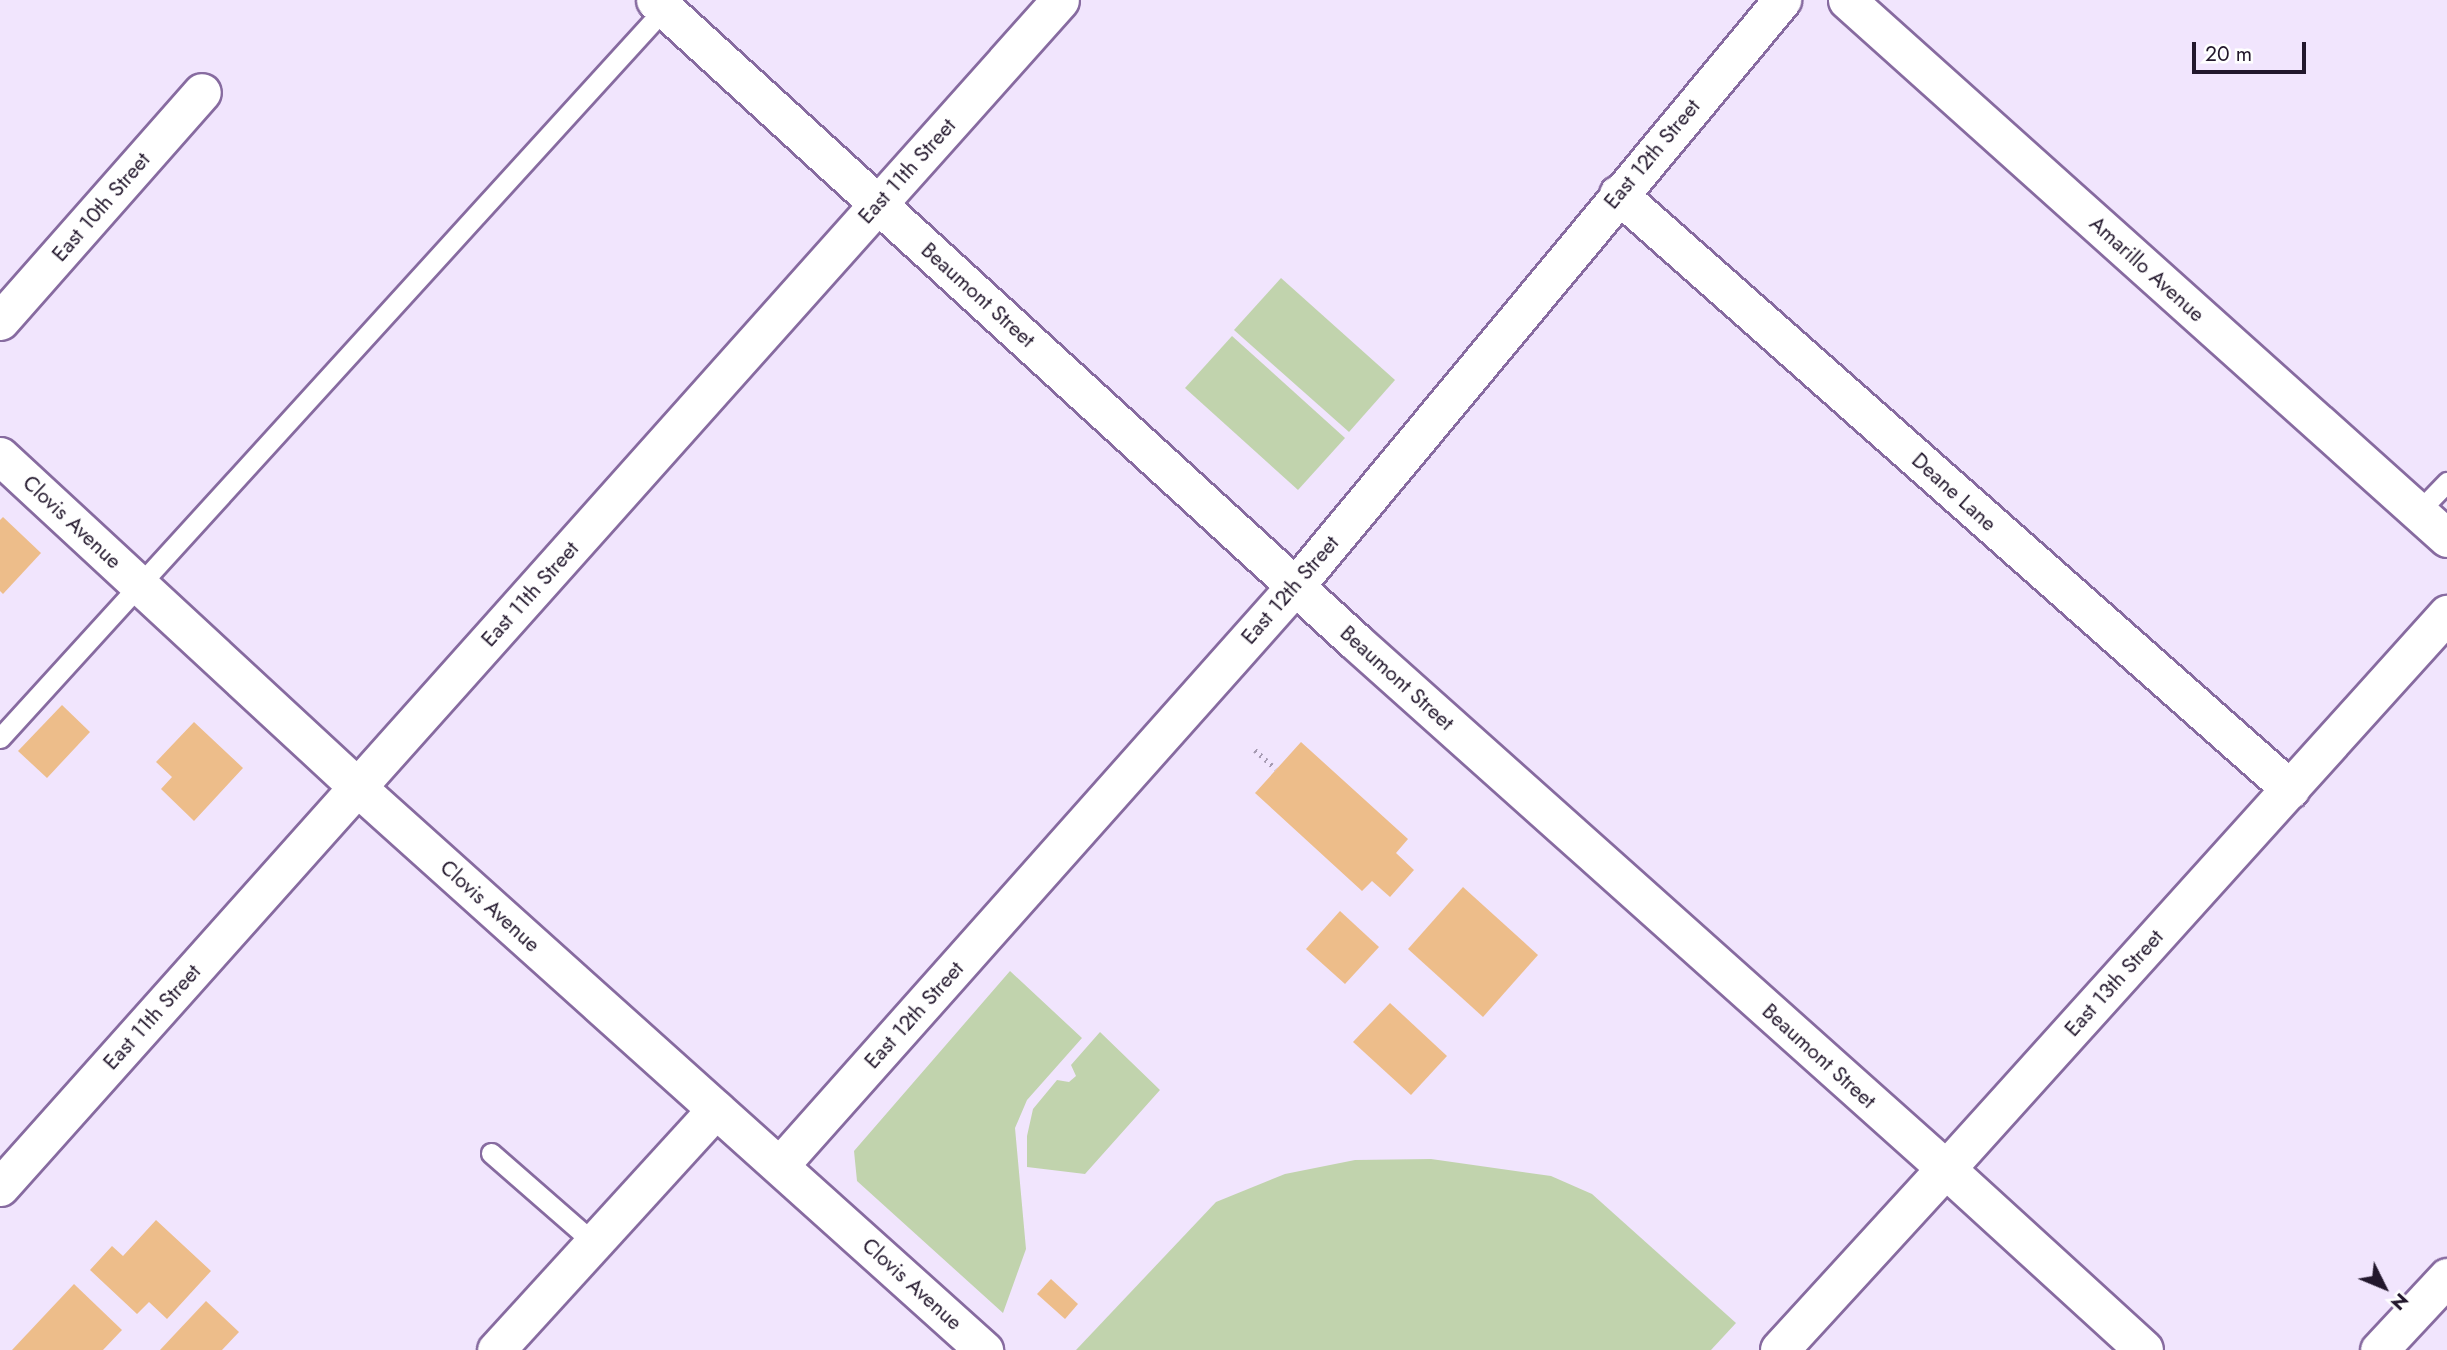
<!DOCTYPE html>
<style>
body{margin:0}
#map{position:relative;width:2447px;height:1350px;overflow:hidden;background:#f1e5fd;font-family:Jost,sans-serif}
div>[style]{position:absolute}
.green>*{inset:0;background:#c1d3ad}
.building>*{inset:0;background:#edbd8a}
.path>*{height:4.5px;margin-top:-2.25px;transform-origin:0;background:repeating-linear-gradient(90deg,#a59ab1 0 2px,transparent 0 7px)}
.roads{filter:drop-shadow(2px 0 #876ba0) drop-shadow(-2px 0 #876ba0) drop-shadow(0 2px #876ba0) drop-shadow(0 -2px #876ba0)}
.service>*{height:19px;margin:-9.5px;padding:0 9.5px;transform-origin:9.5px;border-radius:9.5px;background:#fff}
.minor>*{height:37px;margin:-18.5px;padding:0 18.5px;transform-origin:18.5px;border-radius:18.5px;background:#fff}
.tertiary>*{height:38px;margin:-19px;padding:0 19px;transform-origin:19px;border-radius:19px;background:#fff}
span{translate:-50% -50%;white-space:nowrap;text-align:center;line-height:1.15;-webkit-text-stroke:7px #fff;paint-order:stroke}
.street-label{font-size:21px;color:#22172c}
.north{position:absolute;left:2349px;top:1252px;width:70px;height:70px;-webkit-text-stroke:5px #fff;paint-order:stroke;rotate:133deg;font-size:19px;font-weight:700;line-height:28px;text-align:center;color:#22172c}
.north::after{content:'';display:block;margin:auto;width:24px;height:32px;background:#22172c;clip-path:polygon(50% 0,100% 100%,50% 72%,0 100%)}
.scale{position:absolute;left:2192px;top:42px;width:114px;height:32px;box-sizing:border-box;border:4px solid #22172c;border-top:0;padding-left:9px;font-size:21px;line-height:24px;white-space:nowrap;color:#22172c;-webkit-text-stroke:5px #fff;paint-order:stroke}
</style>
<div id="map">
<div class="green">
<div style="clip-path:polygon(1281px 278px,1395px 380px,1349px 432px,1234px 330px)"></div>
<div style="clip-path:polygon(1232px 336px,1345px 438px,1298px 490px,1185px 388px)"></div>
<div style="clip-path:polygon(1010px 971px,1082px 1038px,1027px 1100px,1015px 1128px,1026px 1249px,1003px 1313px,857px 1181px,854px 1151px)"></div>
<div style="clip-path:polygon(1100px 1032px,1160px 1090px,1085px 1174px,1027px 1167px,1027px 1136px,1033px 1109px,1057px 1080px,1069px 1082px,1076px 1076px,1071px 1065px)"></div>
<div style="clip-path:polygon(1431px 1159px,1551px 1176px,1592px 1194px,1736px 1323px,1711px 1350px,1076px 1350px,1216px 1202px,1285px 1174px,1355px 1160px)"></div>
</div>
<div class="building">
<div style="clip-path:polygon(3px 517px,41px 553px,3px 594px,0 591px,0 520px)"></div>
<div style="clip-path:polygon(62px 705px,90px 732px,47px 778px,18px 751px)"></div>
<div style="clip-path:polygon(194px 722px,243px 768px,194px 821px,161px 789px,172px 777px,156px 762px)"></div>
<div style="clip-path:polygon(1301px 742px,1408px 839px,1396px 853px,1414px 870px,1390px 897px,1372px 881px,1362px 891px,1255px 793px)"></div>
<div style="clip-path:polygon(1463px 887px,1538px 955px,1483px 1017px,1408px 949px)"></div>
<div style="clip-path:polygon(1340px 911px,1379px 947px,1345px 984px,1306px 949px)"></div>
<div style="clip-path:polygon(1390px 1003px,1447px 1056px,1411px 1095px,1353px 1042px)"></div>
<div style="clip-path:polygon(156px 1220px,211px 1271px,167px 1319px,149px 1302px,137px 1314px,90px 1270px,112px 1246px,123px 1256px)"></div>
<div style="clip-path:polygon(1051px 1279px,1078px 1304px,1065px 1319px,1037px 1294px)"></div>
<div style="clip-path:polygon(74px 1284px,122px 1330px,103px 1350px,12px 1350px)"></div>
<div style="clip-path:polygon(206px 1301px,239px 1332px,222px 1350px,160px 1350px)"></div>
</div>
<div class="path">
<div style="left:1255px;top:750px;width:28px;rotate:42deg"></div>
</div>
<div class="roads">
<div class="service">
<div style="left:2418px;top:512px;width:42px;rotate:-46deg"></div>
<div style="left:0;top:738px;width:986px;rotate:-47.67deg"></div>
<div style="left:491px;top:1153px;width:137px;rotate:41.1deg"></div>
</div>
<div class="minor">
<div style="left:655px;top:0;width:949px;rotate:42.48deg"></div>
<div style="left:1355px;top:641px;width:793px;rotate:41.78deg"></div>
<div style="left:1946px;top:1169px;width:748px;rotate:-47.93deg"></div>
<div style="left:1847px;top:0;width:806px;rotate:41.88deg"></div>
<div style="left:1618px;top:194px;width:898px;rotate:41.52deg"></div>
<div style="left:0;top:321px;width:305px;rotate:-48.6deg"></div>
<div style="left:0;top:456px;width:487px;rotate:42.8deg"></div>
<div style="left:357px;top:787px;width:843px;rotate:41.92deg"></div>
<div style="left:780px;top:1165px;width:776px;rotate:-48.34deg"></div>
<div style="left:1296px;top:585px;width:761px;rotate:-50.28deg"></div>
<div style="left:0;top:1187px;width:1591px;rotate:-48.23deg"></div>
<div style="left:496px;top:1350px;width:326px;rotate:-47.6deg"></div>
<div style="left:2379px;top:1350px;width:100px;rotate:-47deg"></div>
</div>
<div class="tertiary">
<div style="left:1780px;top:1350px;width:246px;rotate:-47.5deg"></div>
<div style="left:1946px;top:1169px;width:268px;rotate:42.4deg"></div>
</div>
</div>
<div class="street-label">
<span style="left:1652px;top:154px;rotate:-50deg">East 12th Street</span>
<span style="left:907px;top:171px;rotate:-48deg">East 11th Street</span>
<span style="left:101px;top:207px;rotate:-49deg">East 10th Street</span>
<span style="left:2147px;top:269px;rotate:42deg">Amarillo Avenue</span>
<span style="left:978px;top:295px;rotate:42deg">Beaumont Street</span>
<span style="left:1954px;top:492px;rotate:42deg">Deane Lane</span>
<span style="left:72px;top:522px;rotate:43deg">Clovis Avenue</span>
<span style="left:1290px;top:590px;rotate:-49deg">East 12th Street</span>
<span style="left:530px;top:594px;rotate:-48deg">East 11th Street</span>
<span style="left:1397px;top:678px;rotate:42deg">Beaumont Street</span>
<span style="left:490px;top:906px;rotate:42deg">Clovis Avenue</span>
<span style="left:2114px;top:983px;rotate:-48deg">East 13th Street</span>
<span style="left:914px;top:1015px;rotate:-48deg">East 12th Street</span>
<span style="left:152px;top:1017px;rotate:-48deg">East 11th Street</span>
<span style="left:1819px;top:1056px;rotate:42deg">Beaumont Street</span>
<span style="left:912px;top:1284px;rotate:42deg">Clovis Avenue</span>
</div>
<div class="north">N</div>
<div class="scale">20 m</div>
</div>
